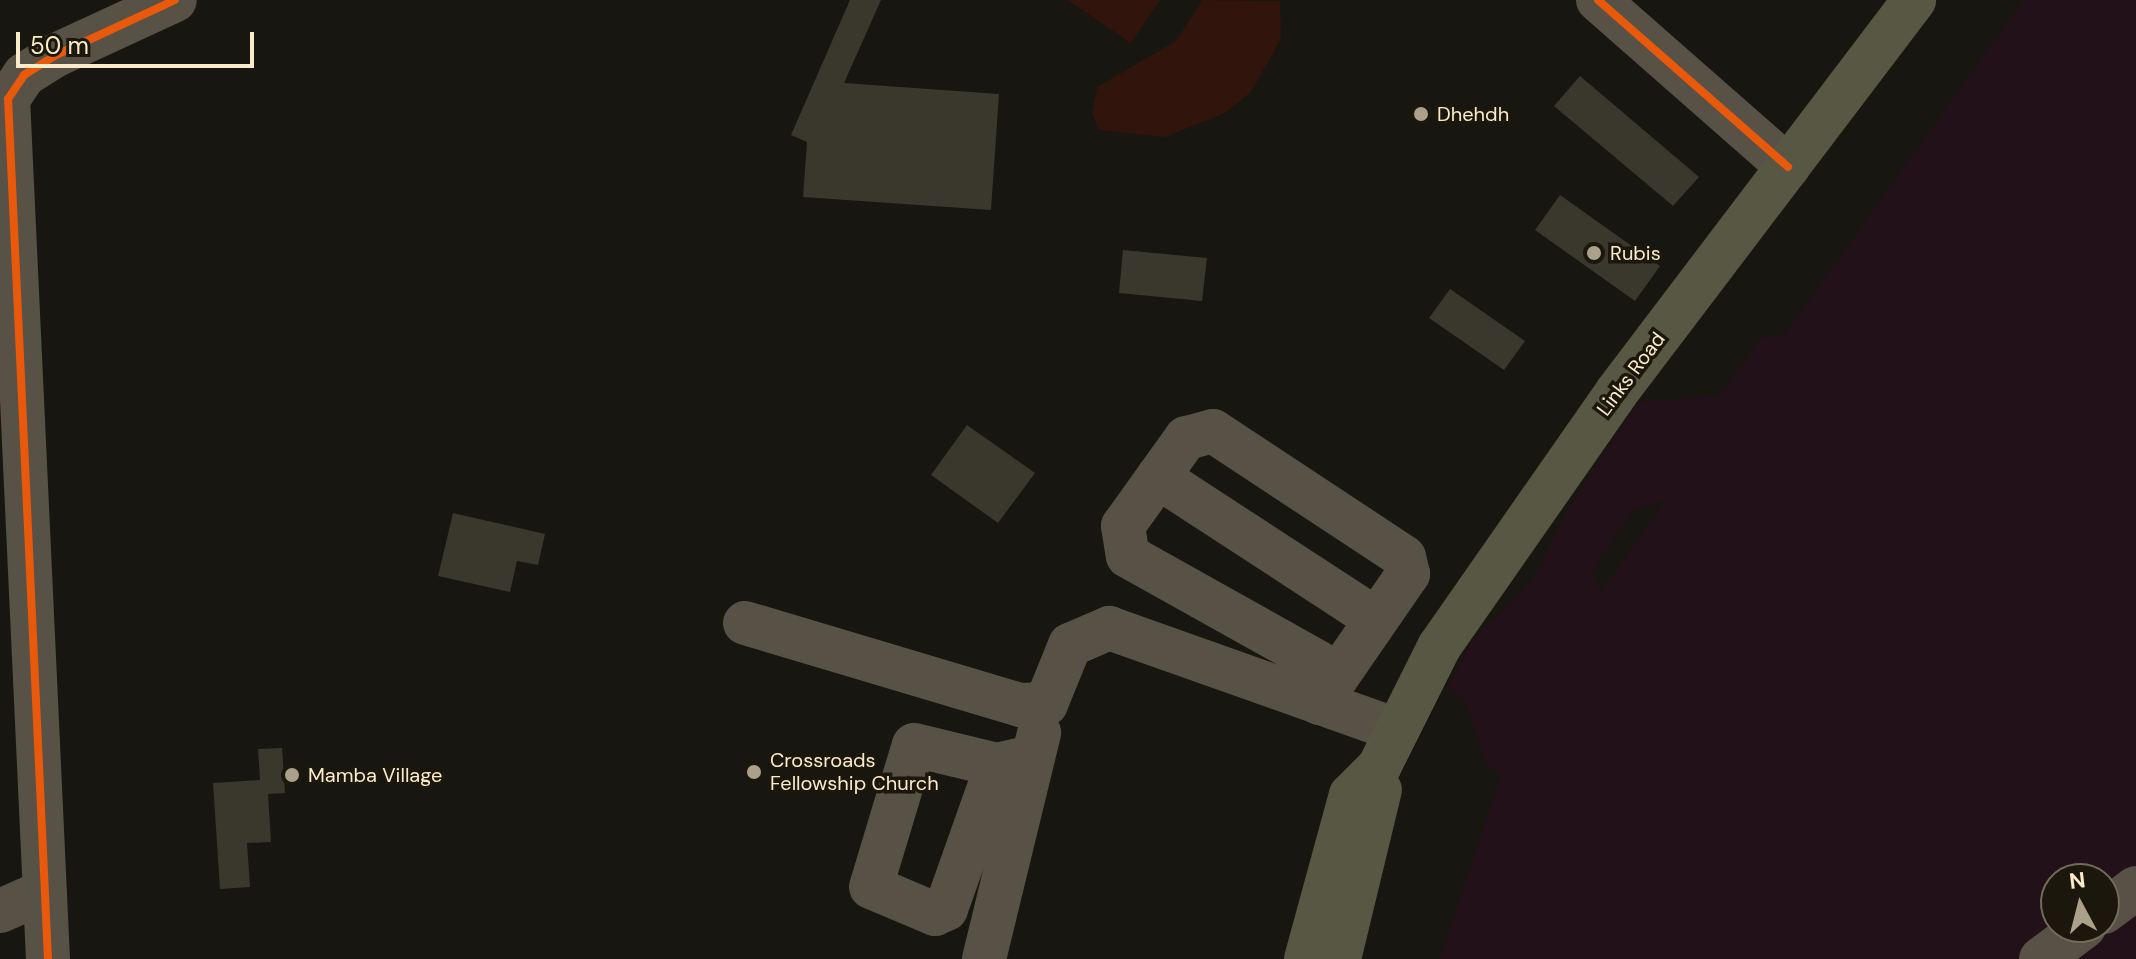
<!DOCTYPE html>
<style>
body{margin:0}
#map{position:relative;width:2136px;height:959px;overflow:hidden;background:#181610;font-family:"DM Sans",sans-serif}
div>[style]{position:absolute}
.green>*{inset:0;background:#221118}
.water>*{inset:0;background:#31140c}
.building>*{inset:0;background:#3a372d}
.minor>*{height:44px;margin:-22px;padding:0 22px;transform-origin:22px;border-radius:22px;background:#575146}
.major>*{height:44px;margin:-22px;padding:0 22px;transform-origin:22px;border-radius:22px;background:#585743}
.cycleway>*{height:8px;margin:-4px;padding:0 4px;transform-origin:4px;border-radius:4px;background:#e8590c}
.dots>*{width:22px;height:22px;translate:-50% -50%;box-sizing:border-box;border:4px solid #1b170d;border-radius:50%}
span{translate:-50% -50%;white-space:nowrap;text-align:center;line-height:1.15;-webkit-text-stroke:7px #1b170d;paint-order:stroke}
.poi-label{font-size:20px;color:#faebcb}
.left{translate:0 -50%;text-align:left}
.street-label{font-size:20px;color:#faebcb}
.north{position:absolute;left:2040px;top:863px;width:80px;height:80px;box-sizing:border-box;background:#1b170d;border:2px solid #746c59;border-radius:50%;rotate:353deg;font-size:22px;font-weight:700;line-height:32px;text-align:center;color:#faebcb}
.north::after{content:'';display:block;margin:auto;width:28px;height:36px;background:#aba08a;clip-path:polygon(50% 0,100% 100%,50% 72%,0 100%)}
.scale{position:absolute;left:16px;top:32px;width:238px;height:36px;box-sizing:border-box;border:4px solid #faebcb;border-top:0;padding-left:10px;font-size:24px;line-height:28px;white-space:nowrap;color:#faebcb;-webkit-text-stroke:6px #1b170d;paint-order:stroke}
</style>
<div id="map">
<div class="green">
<div style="clip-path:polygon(evenodd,2023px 0,2136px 0,2136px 959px,1440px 959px,1501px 775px,1486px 763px,1467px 706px,1448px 687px,1472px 641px,1534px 578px,1567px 510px,1638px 402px,1719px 396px,1761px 338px,1785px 334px,2023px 0,1666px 500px,1601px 592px,1601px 591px,1592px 571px,1634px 509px,1666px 500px,2023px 0,2056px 879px,2104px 879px,2104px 927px,2056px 927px,2056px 879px)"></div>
</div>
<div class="water">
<div style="clip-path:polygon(1067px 0,1160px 0,1131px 43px)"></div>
<div style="clip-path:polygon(1203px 0,1280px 1px,1281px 39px,1251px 92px,1225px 113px,1165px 137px,1099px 130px,1092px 114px,1097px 87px,1176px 41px)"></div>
</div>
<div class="building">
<div style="clip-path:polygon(850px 0,881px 0,844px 83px,999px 94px,991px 210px,803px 197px,807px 142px,791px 135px)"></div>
<div style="clip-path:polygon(1580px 76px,1699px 177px,1673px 206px,1554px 106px)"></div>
<div style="clip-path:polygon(1560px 195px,1660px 266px,1635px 301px,1535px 230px)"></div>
<div style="clip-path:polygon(1123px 250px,1207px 258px,1202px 301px,1119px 293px)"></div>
<div style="clip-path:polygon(1450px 289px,1525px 341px,1504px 370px,1429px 318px)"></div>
<div style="clip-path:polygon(967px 425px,1035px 473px,998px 523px,931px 475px)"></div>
<div style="clip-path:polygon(453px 513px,545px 534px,538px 565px,517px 561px,510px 592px,438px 576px)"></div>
<div style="clip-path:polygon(282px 748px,285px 793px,268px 794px,271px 842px,247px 843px,250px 887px,220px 889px,213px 783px,260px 780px,258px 749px)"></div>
</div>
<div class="minor">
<div style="left:1598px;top:0;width:253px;rotate:41.3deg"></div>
<div style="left:1158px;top:477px;width:260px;rotate:33.1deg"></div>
<div style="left:745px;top:623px;width:287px;rotate:16.6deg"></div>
<div style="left:1020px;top:705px;width:26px;rotate:-2deg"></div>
<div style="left:1046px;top:704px;width:64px;rotate:-67.9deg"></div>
<div style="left:1070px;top:645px;width:43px;rotate:-23.6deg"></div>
<div style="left:1109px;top:628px;width:303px;rotate:19.5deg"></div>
<div style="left:1319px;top:703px;width:157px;rotate:-55.4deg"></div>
<div style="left:1408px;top:574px;width:17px;rotate:-103deg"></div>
<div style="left:1404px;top:557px;width:229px;rotate:-146.6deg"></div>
<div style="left:1213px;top:431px;width:28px;rotate:165deg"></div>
<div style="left:1186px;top:438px;width:108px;rotate:125.6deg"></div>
<div style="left:1123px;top:526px;width:30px;rotate:81deg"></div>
<div style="left:1128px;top:556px;width:240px;rotate:29.2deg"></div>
<div style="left:997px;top:765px;width:153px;rotate:109.5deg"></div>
<div style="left:946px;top:909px;width:12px;rotate:156deg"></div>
<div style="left:935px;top:914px;width:69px;rotate:-157.1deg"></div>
<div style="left:871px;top:887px;width:148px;rotate:-73.2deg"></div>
<div style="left:914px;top:745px;width:85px;rotate:13.5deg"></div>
<div style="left:997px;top:765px;width:37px;rotate:-13deg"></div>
<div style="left:0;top:911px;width:47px;rotate:-23.8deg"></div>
<div style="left:2104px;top:912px;width:40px;rotate:-37deg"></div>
<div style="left:48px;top:959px;width:861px;rotate:-92.66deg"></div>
<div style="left:8px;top:99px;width:29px;rotate:-56deg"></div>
<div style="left:24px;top:75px;width:36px;rotate:-32deg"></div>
<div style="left:54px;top:56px;width:133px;rotate:-24.8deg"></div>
<div style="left:984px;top:959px;width:233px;rotate:-76.3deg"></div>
<div style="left:2041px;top:959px;width:54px;rotate:-36.7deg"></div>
</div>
<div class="major">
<div style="left:1306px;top:959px;width:170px;rotate:-74.7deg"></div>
<div style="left:1351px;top:795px;width:40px;rotate:-45deg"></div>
<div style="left:1379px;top:767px;width:134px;rotate:-63.4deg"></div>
<div style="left:1439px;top:647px;width:310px;rotate:-55.1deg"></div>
<div style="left:1616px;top:393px;width:493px;rotate:-52.8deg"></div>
<div style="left:1339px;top:959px;width:174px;rotate:-76.4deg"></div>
</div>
<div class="cycleway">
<div style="left:1598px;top:0;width:253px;rotate:41.3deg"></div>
<div style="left:48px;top:959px;width:861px;rotate:-92.66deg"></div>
<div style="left:8px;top:99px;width:29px;rotate:-56deg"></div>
<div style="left:24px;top:75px;width:36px;rotate:-32deg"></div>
<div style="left:54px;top:56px;width:133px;rotate:-24.8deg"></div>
</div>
<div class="dots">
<div style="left:1421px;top:114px;background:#aba08a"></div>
<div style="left:1594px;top:253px;background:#aba08a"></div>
<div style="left:754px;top:772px;background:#aba08a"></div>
<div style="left:292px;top:775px;background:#aba08a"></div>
</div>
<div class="poi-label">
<span class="left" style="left:1437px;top:114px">Dhehdh</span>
<span class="left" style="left:1610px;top:253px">Rubis</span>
<span class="left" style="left:770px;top:772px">Crossroads<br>Fellowship Church</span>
<span class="left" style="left:308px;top:775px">Mamba Village</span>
</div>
<div class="street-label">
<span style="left:1631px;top:374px;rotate:-53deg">Links Road</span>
</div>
<div class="north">N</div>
<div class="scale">50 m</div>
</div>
